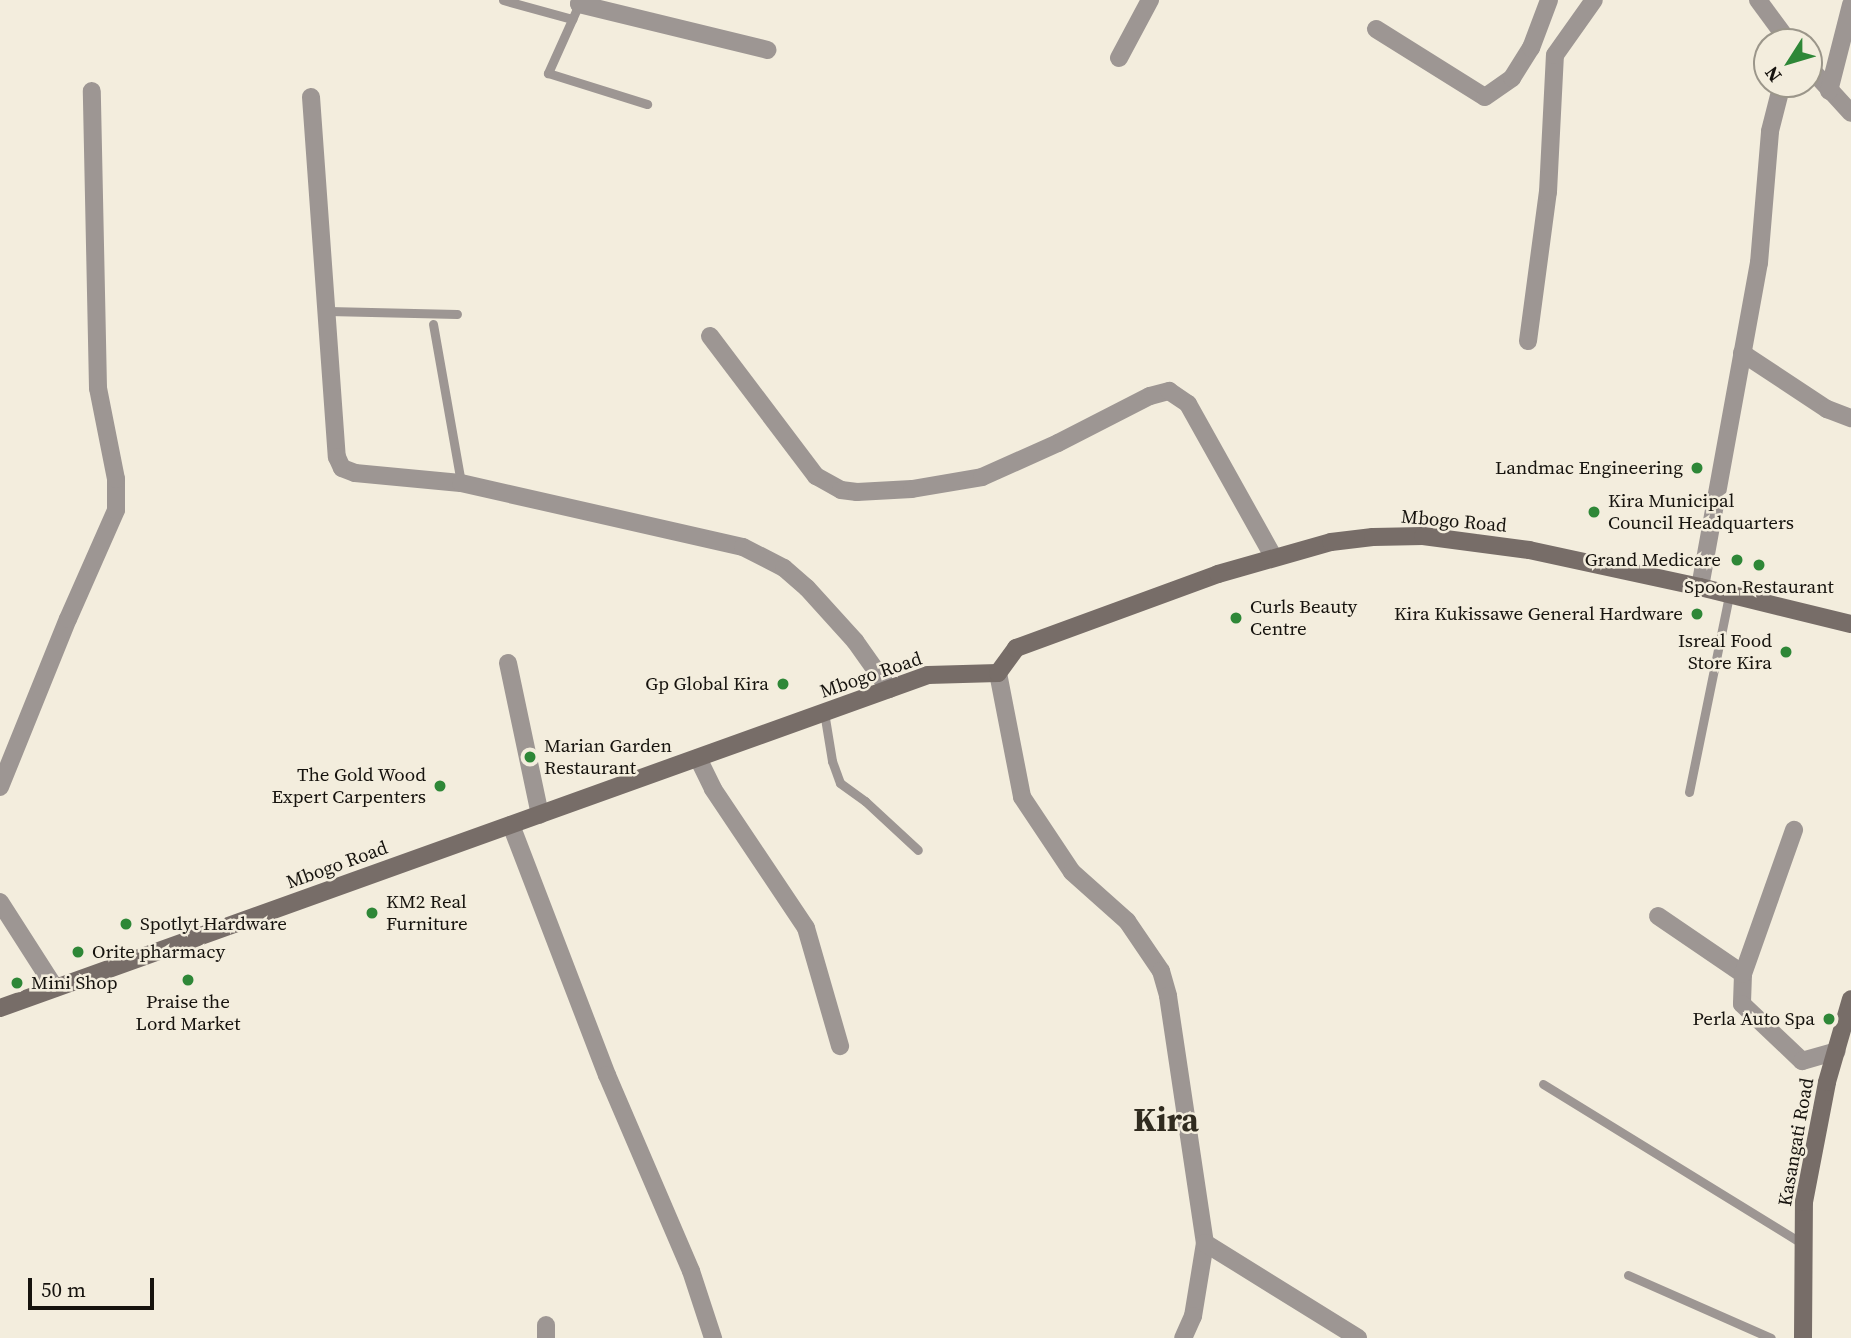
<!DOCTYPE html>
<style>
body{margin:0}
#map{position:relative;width:1851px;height:1338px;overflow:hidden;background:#f3eddd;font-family:"Source Serif 4",serif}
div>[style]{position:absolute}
.lane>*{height:9px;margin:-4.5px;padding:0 4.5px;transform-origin:4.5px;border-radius:4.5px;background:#9d9693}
.street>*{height:18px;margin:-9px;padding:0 9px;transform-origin:9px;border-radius:9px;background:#9d9693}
.secondary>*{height:18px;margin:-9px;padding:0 9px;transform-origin:9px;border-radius:9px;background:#776d68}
.dots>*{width:19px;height:19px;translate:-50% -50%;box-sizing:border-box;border:4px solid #f3eddd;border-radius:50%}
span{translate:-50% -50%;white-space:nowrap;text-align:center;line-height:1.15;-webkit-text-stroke:5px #f3eddd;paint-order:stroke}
.poi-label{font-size:19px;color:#16130e}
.right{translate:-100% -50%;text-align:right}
.left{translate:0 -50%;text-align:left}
.street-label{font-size:19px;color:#16130e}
.town-label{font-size:33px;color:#302b1f;font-weight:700}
.north{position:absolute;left:1753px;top:28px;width:70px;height:70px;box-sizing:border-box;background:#f3eddd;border:2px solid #9b968a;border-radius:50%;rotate:233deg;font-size:19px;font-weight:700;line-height:28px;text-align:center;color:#16130e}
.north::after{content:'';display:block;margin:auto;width:24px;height:32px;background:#2e8737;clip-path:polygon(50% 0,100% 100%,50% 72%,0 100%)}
.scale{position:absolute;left:28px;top:1278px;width:126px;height:32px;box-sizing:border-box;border:4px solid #16130e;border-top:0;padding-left:9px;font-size:21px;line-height:24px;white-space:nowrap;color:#16130e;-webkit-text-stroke:5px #f3eddd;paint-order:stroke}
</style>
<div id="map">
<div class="lane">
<div style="left:503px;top:0;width:72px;rotate:15.4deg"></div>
<div style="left:579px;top:4px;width:76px;rotate:114.2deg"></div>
<div style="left:548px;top:73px;width:104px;rotate:17.4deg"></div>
<div style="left:328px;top:311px;width:129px;rotate:1.3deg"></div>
<div style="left:433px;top:324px;width:161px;rotate:80deg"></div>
<div style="left:824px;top:712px;width:50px;rotate:80.7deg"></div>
<div style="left:832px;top:761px;width:23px;rotate:70deg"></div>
<div style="left:840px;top:783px;width:31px;rotate:36deg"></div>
<div style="left:865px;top:801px;width:72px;rotate:42.8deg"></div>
<div style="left:1689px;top:792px;width:201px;rotate:-78.5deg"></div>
<div style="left:1543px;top:1084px;width:305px;rotate:31.6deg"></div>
<div style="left:1628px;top:1275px;width:156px;rotate:23.8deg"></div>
</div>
<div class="street">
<div style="left:581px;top:0;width:4px;rotate:117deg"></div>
<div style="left:579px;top:4px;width:194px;rotate:13.7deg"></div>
<div style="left:1758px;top:0;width:52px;rotate:53.6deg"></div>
<div style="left:1376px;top:29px;width:128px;rotate:32deg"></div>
<div style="left:1485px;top:97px;width:33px;rotate:-35deg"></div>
<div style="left:1512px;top:78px;width:36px;rotate:-58deg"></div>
<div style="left:1531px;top:48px;width:51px;rotate:-69.4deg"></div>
<div style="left:1119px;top:58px;width:66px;rotate:-61.9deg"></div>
<div style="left:1809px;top:67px;width:62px;rotate:47.6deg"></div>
<div style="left:1829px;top:91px;width:89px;rotate:-75.7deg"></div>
<div style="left:311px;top:97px;width:361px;rotate:85.9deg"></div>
<div style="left:337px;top:457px;width:12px;rotate:66deg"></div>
<div style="left:342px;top:468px;width:14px;rotate:21deg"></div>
<div style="left:355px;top:473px;width:106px;rotate:5.4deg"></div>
<div style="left:461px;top:483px;width:289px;rotate:12.8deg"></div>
<div style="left:743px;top:547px;width:46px;rotate:27.1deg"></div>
<div style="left:784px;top:568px;width:30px;rotate:41deg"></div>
<div style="left:807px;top:588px;width:72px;rotate:47.8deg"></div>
<div style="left:855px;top:641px;width:59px;rotate:54.7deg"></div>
<div style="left:710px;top:336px;width:176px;rotate:52.9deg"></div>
<div style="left:816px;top:476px;width:29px;rotate:29deg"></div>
<div style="left:841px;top:490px;width:16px;rotate:7deg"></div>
<div style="left:857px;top:492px;width:55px;rotate:-3.1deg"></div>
<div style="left:912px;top:489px;width:71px;rotate:-9.7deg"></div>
<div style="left:982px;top:477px;width:83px;rotate:-24.1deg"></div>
<div style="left:1058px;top:443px;width:103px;rotate:-27.1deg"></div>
<div style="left:1150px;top:396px;width:20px;rotate:-15deg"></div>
<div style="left:1169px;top:391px;width:23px;rotate:34deg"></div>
<div style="left:1188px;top:404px;width:174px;rotate:60.8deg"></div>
<div style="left:1528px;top:341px;width:150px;rotate:-82.4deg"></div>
<div style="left:1548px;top:192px;width:137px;rotate:-87.1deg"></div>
<div style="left:1555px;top:55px;width:67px;rotate:-54.7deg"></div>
<div style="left:1742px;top:353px;width:102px;rotate:33.4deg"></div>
<div style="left:1827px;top:409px;width:26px;rotate:21deg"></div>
<div style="left:1700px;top:587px;width:329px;rotate:-79.7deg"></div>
<div style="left:1759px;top:263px;width:132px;rotate:-85.2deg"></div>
<div style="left:1770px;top:131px;width:49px;rotate:-75.7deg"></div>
<div style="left:508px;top:663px;width:155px;rotate:78.1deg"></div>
<div style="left:998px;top:673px;width:126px;rotate:79deg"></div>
<div style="left:1022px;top:797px;width:90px;rotate:56.3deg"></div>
<div style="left:1072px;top:872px;width:74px;rotate:41.7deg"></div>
<div style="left:1127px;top:921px;width:60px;rotate:55.8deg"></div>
<div style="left:1161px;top:971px;width:26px;rotate:74deg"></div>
<div style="left:1168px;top:996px;width:250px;rotate:81.5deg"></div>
<div style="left:1205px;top:1243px;width:74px;rotate:99.3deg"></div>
<div style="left:1193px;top:1316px;width:24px;rotate:114deg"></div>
<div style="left:698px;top:758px;width:34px;rotate:64deg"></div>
<div style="left:713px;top:789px;width:167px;rotate:56.2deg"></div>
<div style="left:806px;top:928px;width:123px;rotate:73.9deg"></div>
<div style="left:0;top:787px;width:181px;rotate:-68deg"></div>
<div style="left:68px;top:619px;width:119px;rotate:-66.2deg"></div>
<div style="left:116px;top:510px;width:31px;rotate:-90deg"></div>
<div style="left:116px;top:479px;width:93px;rotate:-101.2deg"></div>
<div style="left:98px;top:388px;width:297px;rotate:-91.2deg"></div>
<div style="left:511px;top:825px;width:268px;rotate:69deg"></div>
<div style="left:607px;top:1075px;width:213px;rotate:66.8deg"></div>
<div style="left:691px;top:1271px;width:71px;rotate:71.8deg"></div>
<div style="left:0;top:902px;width:102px;rotate:57.4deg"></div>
<div style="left:1658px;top:916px;width:103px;rotate:34.3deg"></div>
<div style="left:1743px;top:974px;width:30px;rotate:92deg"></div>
<div style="left:1742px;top:1004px;width:83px;rotate:43.5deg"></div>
<div style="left:1802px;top:1061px;width:36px;rotate:-16deg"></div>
<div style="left:1743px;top:974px;width:153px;rotate:-70.5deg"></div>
<div style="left:1205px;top:1243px;width:180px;rotate:31.8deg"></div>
<div style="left:546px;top:1325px;width:13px;rotate:90deg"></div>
</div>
<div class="secondary">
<div style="left:0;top:1008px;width:986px;rotate:-19.74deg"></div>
<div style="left:928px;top:675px;width:70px;rotate:-1.6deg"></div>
<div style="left:998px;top:673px;width:31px;rotate:-54deg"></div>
<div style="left:1016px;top:648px;width:215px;rotate:-20.1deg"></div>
<div style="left:1218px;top:574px;width:117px;rotate:-15.8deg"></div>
<div style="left:1331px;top:542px;width:42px;rotate:-6.8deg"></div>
<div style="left:1373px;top:537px;width:50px;rotate:-1.1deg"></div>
<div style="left:1423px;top:536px;width:107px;rotate:7.5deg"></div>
<div style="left:1529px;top:550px;width:175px;rotate:12.2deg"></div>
<div style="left:1700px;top:587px;width:155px;rotate:13.8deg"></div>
<div style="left:1803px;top:1338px;width:136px;rotate:-89.6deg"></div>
<div style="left:1804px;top:1202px;width:122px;rotate:-79.1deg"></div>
<div style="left:1827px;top:1082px;width:86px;rotate:-73.9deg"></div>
</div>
<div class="dots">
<div style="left:1697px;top:468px;background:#2e8737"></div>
<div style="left:1594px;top:512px;background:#2e8737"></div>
<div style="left:1737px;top:560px;background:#2e8737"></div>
<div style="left:1759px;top:565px;background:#2e8737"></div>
<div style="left:1697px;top:614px;background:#2e8737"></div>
<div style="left:1236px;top:618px;background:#2e8737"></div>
<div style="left:1786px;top:652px;background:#2e8737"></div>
<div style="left:783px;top:684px;background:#2e8737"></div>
<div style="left:530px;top:757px;background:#2e8737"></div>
<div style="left:440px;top:786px;background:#2e8737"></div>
<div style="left:372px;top:913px;background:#2e8737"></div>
<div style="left:126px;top:924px;background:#2e8737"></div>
<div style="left:78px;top:952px;background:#2e8737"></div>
<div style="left:188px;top:980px;background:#2e8737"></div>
<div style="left:17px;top:983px;background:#2e8737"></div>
<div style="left:1829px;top:1019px;background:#2e8737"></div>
</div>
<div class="poi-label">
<span class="right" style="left:1683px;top:468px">Landmac Engineering</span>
<span class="left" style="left:1608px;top:512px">Kira Municipal<br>Council Headquarters</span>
<span class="right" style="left:1721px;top:560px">Grand Medicare</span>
<span style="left:1759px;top:587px">Spoon Restaurant</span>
<span class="left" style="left:1250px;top:618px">Curls Beauty<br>Centre</span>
<span class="right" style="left:1683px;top:614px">Kira Kukissawe General Hardware</span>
<span class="right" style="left:1772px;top:652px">Isreal Food<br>Store Kira</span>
<span class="right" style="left:769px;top:684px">Gp Global Kira</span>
<span class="left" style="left:544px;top:757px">Marian Garden<br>Restaurant</span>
<span class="right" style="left:426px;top:786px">The Gold Wood<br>Expert Carpenters</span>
<span class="left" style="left:386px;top:913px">KM2 Real<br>Furniture</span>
<span class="left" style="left:140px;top:924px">Spotlyt Hardware</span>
<span class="left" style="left:92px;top:952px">Orite pharmacy</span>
<span class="left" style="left:31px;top:983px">Mini Shop</span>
<span style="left:188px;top:1013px">Praise the<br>Lord Market</span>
<span class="right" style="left:1815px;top:1019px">Perla Auto Spa</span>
</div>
<div class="street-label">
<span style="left:1454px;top:521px;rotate:5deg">Mbogo Road</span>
<span style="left:871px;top:675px;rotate:-19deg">Mbogo Road</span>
<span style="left:337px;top:865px;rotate:-20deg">Mbogo Road</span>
<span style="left:1796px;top:1142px;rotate:-80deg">Kasangati Road</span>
</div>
<div class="town-label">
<span style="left:1166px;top:1120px">Kira</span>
</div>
<div class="north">N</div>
<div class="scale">50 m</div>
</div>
